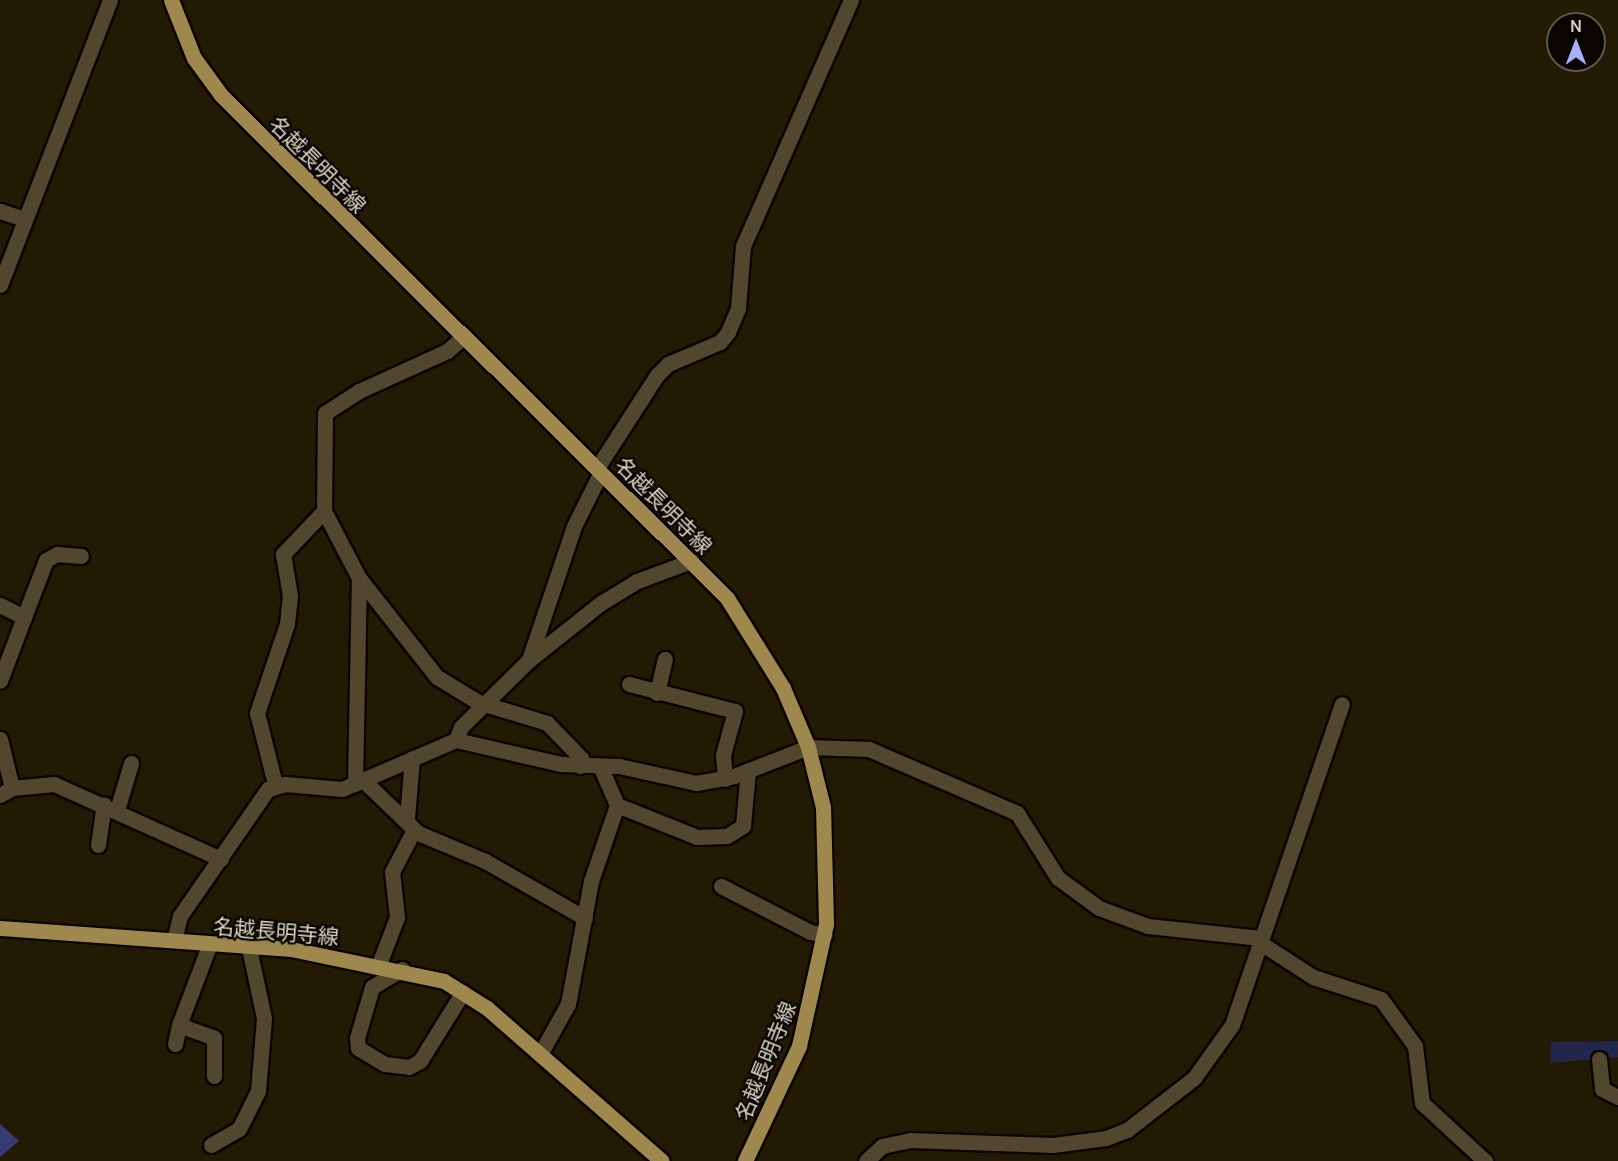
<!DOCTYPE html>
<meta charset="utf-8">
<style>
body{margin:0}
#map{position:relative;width:1618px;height:1161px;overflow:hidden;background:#231a04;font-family:Manrope,"Noto Sans JP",sans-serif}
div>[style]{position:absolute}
.green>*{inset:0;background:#23254b}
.forest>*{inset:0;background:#383a72}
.roads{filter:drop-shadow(2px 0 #0c0500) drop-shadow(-2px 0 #0c0500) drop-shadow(0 2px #0c0500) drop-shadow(0 -2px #0c0500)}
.minor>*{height:15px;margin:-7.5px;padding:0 7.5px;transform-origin:7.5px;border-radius:7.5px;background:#51472f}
.major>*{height:15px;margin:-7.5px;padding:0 7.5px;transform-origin:7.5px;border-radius:7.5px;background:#9e884e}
span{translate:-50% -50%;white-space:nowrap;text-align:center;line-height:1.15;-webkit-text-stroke:4.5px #090601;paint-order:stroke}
.street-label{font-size:21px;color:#d9d4c6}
.north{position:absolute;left:1546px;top:12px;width:60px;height:60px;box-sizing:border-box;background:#090601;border:2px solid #5c5850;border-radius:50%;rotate:0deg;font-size:16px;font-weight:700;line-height:24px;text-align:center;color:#d9d4c6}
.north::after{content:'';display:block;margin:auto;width:21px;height:27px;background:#a8b0fc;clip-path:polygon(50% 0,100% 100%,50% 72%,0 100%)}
</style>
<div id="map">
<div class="green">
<div style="clip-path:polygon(1618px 1041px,1618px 1057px,1550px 1063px,1551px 1042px)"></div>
</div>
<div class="forest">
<div style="clip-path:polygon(0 1124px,19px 1141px,0 1157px)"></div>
</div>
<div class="roads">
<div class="minor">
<div style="left:0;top:211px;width:26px;rotate:18deg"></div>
<div style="left:0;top:285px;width:305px;rotate:-68.9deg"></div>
<div style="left:597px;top:468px;width:111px;rotate:-57.2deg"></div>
<div style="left:657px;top:375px;width:16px;rotate:-45deg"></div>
<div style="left:668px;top:364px;width:56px;rotate:-22.9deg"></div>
<div style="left:720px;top:342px;width:13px;rotate:-51deg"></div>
<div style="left:728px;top:332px;width:26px;rotate:-67deg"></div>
<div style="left:738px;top:308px;width:62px;rotate:-85.4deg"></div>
<div style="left:743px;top:246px;width:269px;rotate:-66.3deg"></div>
<div style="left:359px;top:578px;width:126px;rotate:51.8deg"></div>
<div style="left:437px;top:677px;width:48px;rotate:31.4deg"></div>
<div style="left:478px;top:702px;width:72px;rotate:16.9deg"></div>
<div style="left:547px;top:723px;width:49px;rotate:45.8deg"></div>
<div style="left:581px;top:758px;width:8px;rotate:97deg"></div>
<div style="left:0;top:605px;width:27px;rotate:27deg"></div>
<div style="left:24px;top:617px;width:68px;rotate:110.6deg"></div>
<div style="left:24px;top:617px;width:61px;rotate:-68.9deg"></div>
<div style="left:46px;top:560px;width:13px;rotate:-29deg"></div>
<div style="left:57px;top:554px;width:24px;rotate:5deg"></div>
<div style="left:529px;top:660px;width:141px;rotate:-71.4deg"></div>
<div style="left:574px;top:526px;width:60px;rotate:-63.4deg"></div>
<div style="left:629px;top:684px;width:109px;rotate:14.3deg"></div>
<div style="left:735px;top:711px;width:46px;rotate:105.3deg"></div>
<div style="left:723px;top:755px;width:24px;rotate:85deg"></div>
<div style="left:657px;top:693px;width:35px;rotate:-77deg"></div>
<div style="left:0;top:739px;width:50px;rotate:76.2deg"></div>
<div style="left:456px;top:740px;width:14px;rotate:-69deg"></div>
<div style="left:461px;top:727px;width:95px;rotate:-44.6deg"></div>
<div style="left:529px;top:660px;width:92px;rotate:-38.4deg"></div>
<div style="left:601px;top:603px;width:42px;rotate:-31.4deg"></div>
<div style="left:637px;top:581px;width:58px;rotate:-20.3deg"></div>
<div style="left:600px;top:766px;width:43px;rotate:66.4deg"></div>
<div style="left:617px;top:805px;width:86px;rotate:21.8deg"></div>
<div style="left:697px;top:837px;width:30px;rotate:-2deg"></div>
<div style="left:727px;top:836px;width:19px;rotate:-32deg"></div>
<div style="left:743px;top:826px;width:56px;rotate:-84.9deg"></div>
<div style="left:364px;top:781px;width:75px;rotate:43.9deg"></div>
<div style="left:418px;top:833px;width:73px;rotate:22.7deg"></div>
<div style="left:485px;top:861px;width:115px;rotate:29.7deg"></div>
<div style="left:275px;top:784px;width:73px;rotate:-104.2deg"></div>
<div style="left:257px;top:713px;width:94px;rotate:-71.4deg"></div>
<div style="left:287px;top:624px;width:28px;rotate:-84deg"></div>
<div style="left:290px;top:596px;width:43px;rotate:-99.5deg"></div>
<div style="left:283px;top:554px;width:59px;rotate:-46.4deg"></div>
<div style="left:355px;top:784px;width:206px;rotate:-88.9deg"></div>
<div style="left:359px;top:578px;width:76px;rotate:-117.6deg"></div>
<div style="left:324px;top:511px;width:98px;rotate:-89.4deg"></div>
<div style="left:325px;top:413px;width:40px;rotate:-32.9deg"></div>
<div style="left:359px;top:391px;width:97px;rotate:-24.4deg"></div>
<div style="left:447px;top:351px;width:23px;rotate:-41deg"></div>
<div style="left:0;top:795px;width:14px;rotate:-30deg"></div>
<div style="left:12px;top:788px;width:42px;rotate:-5.4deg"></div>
<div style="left:54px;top:784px;width:183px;rotate:24.2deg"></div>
<div style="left:117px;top:810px;width:49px;rotate:-73.4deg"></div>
<div style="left:407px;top:818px;width:60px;rotate:-85.2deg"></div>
<div style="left:98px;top:845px;width:41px;rotate:-81.7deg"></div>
<div style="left:721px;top:886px;width:100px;rotate:27.3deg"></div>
<div style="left:810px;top:932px;width:15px;rotate:11deg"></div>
<div style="left:174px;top:940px;width:25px;rotate:-76deg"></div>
<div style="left:180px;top:916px;width:155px;rotate:-55.3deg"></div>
<div style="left:268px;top:789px;width:18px;rotate:-16deg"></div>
<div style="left:285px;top:784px;width:57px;rotate:5deg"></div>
<div style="left:342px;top:789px;width:124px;rotate:-23.3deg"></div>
<div style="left:456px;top:740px;width:108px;rotate:12.9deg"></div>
<div style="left:561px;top:764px;width:58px;rotate:2deg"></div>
<div style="left:619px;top:766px;width:79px;rotate:12.4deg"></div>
<div style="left:696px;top:783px;width:39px;rotate:-10deg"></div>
<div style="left:734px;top:776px;width:79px;rotate:-21.4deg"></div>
<div style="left:808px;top:747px;width:61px;rotate:1.9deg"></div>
<div style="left:869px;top:749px;width:161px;rotate:23.4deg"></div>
<div style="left:1017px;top:813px;width:77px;rotate:57.8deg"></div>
<div style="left:1058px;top:878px;width:51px;rotate:36.2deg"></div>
<div style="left:1099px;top:908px;width:52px;rotate:20.2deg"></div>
<div style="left:1148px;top:926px;width:113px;rotate:6.1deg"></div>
<div style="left:1259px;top:942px;width:64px;rotate:32.9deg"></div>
<div style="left:1313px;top:977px;width:71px;rotate:17.9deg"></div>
<div style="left:1381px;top:999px;width:58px;rotate:54.1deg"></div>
<div style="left:1415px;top:1046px;width:57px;rotate:83deg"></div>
<div style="left:1422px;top:1103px;width:86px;rotate:42.6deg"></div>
<div style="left:209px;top:946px;width:85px;rotate:110.8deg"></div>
<div style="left:179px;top:1025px;width:37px;rotate:20deg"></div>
<div style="left:214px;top:1038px;width:38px;rotate:90deg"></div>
<div style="left:379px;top:964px;width:50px;rotate:-69deg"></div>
<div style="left:397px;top:917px;width:45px;rotate:-96.3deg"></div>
<div style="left:392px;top:872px;width:47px;rotate:-62.4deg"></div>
<div style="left:402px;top:969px;width:35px;rotate:149deg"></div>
<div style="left:372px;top:987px;width:53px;rotate:106.4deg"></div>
<div style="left:357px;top:1038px;width:10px;rotate:84deg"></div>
<div style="left:358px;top:1048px;width:31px;rotate:31deg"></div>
<div style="left:385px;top:1064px;width:24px;rotate:7deg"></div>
<div style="left:409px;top:1067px;width:13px;rotate:-29deg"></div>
<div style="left:420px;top:1061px;width:81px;rotate:-58.1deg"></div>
<div style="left:175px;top:1044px;width:19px;rotate:-78deg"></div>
<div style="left:540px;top:1054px;width:57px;rotate:-60.8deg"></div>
<div style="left:568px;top:1004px;width:125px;rotate:-79.4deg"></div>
<div style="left:591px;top:881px;width:80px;rotate:-71.1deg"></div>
<div style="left:1599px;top:1059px;width:30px;rotate:84deg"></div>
<div style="left:1602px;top:1089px;width:18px;rotate:27deg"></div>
<div style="left:211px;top:1145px;width:32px;rotate:-30deg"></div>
<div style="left:239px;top:1129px;width:42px;rotate:-63.4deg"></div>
<div style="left:258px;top:1091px;width:73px;rotate:-85.3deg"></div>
<div style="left:264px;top:1018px;width:72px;rotate:-102.1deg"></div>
<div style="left:866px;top:1161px;width:22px;rotate:-43deg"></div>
<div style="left:882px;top:1146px;width:29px;rotate:-12deg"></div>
<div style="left:910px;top:1140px;width:143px;rotate:2deg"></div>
<div style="left:1053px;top:1145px;width:53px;rotate:-7.5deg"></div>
<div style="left:1106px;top:1138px;width:22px;rotate:-21deg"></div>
<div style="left:1127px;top:1130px;width:85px;rotate:-37.8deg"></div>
<div style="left:1194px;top:1078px;width:65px;rotate:-54.4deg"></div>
<div style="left:1232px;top:1025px;width:339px;rotate:-71.1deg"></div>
</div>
<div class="major">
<div style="left:171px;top:0;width:62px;rotate:68.4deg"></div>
<div style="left:194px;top:58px;width:46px;rotate:53.9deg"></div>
<div style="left:221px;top:95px;width:713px;rotate:44.83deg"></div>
<div style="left:727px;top:598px;width:106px;rotate:58.1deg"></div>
<div style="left:783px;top:688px;width:64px;rotate:67deg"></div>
<div style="left:808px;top:747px;width:62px;rotate:76deg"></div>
<div style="left:823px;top:807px;width:117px;rotate:88.5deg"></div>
<div style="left:826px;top:924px;width:125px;rotate:102.5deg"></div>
<div style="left:799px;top:1046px;width:127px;rotate:115.2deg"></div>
<div style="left:0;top:928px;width:292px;rotate:4.1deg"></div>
<div style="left:291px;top:949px;width:156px;rotate:11.8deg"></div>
<div style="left:444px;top:981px;width:51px;rotate:32.1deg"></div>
<div style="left:487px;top:1008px;width:232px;rotate:41.2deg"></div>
</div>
</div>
<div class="street-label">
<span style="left:318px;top:164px;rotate:45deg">名越長明寺線</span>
<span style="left:664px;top:505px;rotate:45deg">名越長明寺線</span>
<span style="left:276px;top:931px;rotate:5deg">名越長明寺線</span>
<span style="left:765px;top:1061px;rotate:-68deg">名越長明寺線</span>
</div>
<div class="north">N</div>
</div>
